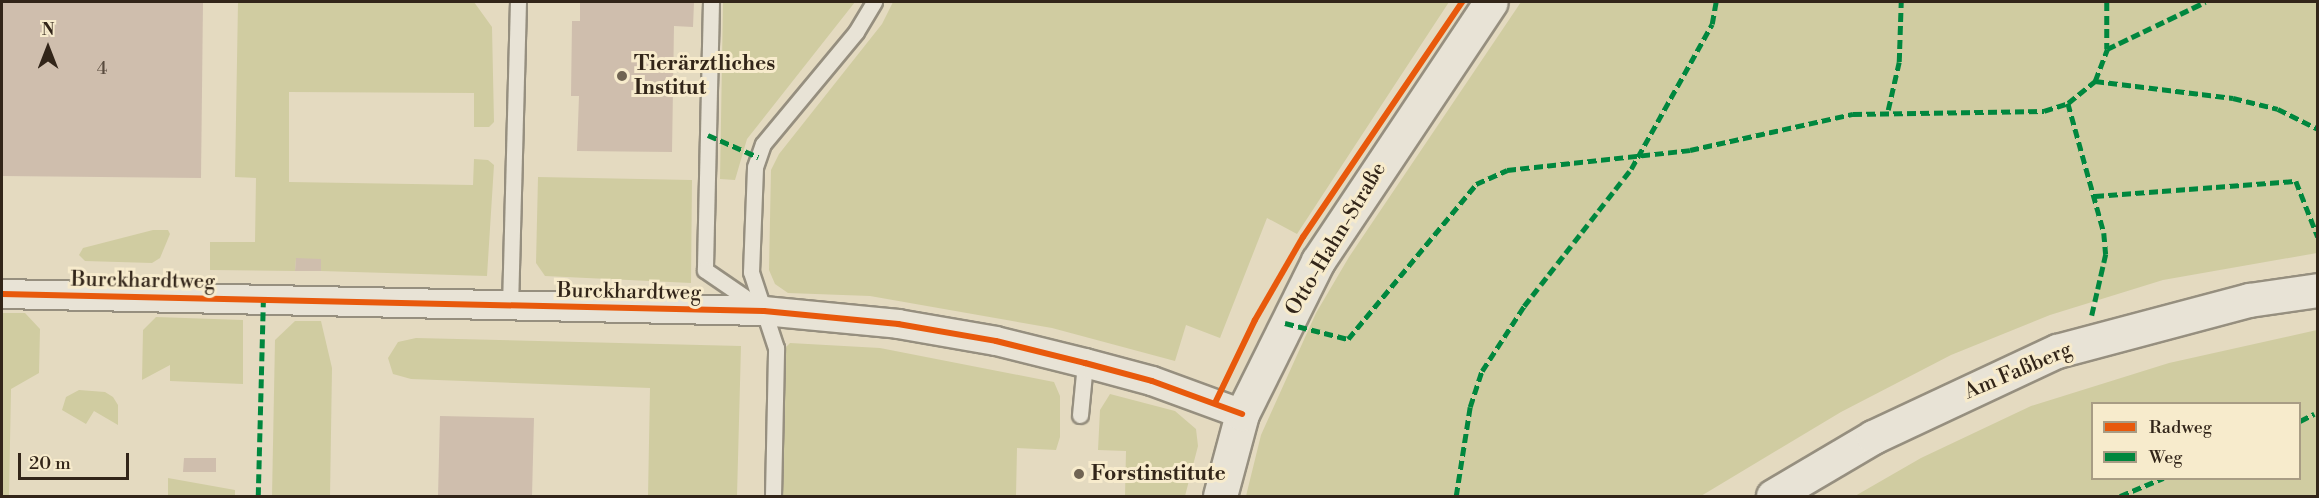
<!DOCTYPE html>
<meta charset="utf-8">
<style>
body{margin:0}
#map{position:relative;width:2319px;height:498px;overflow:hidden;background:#e4dac0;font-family:"Libre Bodoni",serif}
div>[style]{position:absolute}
.green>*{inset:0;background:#d0cca1}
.building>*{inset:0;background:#cfbead}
.roads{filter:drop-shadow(2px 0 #968f7f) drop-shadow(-2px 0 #968f7f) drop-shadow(0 2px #968f7f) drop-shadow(0 -2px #968f7f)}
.lane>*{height:15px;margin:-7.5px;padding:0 7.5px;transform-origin:7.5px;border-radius:7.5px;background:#e8e3d6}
.street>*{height:28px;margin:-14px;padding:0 14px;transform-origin:14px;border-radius:14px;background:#e8e3d6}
.secondary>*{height:33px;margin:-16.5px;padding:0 16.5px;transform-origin:16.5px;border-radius:16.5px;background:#e8e3d6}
.quiet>*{height:4.5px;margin-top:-2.25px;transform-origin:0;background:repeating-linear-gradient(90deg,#00873e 0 9px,transparent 0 13.5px)}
.cycleway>*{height:6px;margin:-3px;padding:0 3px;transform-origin:3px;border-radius:3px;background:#e8590c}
.dots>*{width:16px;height:16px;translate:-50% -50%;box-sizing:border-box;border:3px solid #f7ebcc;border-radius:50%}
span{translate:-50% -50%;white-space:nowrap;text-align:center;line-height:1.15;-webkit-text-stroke:6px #f7ebcc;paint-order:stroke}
.number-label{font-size:18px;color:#594b3e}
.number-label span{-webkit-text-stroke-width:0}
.poi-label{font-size:21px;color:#322519;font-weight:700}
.left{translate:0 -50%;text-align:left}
.street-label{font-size:21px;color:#322519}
.frame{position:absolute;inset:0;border:3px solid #322519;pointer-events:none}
.legend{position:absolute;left:2091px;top:402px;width:210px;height:78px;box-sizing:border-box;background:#f7ebcc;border:2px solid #a89c84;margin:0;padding:8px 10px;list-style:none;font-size:18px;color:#322519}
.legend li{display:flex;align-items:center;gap:12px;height:30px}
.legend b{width:30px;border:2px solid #a89c84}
.north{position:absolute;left:18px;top:18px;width:60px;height:60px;-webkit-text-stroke:4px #f7ebcc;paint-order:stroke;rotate:0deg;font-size:16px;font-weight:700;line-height:24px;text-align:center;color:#322519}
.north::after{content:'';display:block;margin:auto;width:21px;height:27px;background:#322519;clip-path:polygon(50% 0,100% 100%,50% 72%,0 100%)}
.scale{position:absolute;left:18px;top:453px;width:111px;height:27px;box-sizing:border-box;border:3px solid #322519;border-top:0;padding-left:8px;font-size:18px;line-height:21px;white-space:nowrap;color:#322519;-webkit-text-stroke:4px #f7ebcc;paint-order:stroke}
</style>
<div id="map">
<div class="green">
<div style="clip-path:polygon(238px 2px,474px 2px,492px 27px,494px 122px,489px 127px,474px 127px,474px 93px,289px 92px,289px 182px,473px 185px,474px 159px,488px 160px,494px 165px,487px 276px,321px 271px,321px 259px,296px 259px,295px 271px,210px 270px,210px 242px,255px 242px,256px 178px,235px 177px)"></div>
<div style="clip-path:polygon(723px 2px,855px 2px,747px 139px,735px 180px,720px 179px)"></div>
<div style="clip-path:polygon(893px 2px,1449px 2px,1297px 234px,1267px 218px,1220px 338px,1186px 325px,1175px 361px,1052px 328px,870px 296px,788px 293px,775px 284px,769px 270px,771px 170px,779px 154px,882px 24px)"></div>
<div style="clip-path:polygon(1521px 2px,2317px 2px,2317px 253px,2163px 280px,2050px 315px,1951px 355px,1841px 412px,1701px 496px,1246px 496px,1261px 435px,1316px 313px,1349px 257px)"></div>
<div style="clip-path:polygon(538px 177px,692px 180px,691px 283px,545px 276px,536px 263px)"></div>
<div style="clip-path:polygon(153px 230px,168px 230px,170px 234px,160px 258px,152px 263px,85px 261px,79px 255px,83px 248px)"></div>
<div style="clip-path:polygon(2px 313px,25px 313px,40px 329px,39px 373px,11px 389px,9px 496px,2px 496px)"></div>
<div style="clip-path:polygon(156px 317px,243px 320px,243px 384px,170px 381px,170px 365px,142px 380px,143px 330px)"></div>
<div style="clip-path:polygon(295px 321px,321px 321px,332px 368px,330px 496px,272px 496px,275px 340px)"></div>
<div style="clip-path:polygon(evenodd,2317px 330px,2317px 496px,1855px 496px,1921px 458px,2031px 406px,2169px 363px,2317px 330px,2092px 404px,2300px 404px,2300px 478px,2092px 478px,2092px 404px)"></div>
<div style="clip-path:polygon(416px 338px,741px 346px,737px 496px,648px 496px,650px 388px,411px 379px,393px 374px,388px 358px,398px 342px)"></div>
<div style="clip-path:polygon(790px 343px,880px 348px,1054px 382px,1060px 396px,1060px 437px,1056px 450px,1017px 448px,1016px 496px,781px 496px,782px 351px)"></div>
<div style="clip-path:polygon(79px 390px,105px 392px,113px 397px,118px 405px,118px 425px,94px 411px,86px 424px,62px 410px,66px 397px)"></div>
<div style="clip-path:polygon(1110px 394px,1175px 411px,1196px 429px,1198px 446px,1185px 496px,1125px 496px,1126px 451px,1098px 450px,1100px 410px)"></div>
<div style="clip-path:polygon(168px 478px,235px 490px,235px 496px,168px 496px)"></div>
</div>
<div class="building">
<div style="clip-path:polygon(2px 2px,203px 2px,201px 178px,2px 176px)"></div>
<div style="clip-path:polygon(580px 2px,694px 2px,693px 27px,674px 26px,672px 152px,577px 151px,579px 96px,571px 96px,572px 21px,580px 21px)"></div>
<div style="clip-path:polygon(296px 258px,321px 259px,321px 271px,295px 271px)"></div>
<div style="clip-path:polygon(440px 416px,534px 418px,532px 496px,438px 496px)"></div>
<div style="clip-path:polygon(184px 458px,216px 458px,216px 472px,183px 472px)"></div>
</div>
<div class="roads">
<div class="lane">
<div style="left:711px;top:2px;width:268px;rotate:91.3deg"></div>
<div style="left:705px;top:270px;width:65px;rotate:34.4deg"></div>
<div style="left:510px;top:307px;width:305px;rotate:-88.5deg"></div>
<div style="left:1080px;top:415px;width:52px;rotate:-84.5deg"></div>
<div style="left:773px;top:496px;width:148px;rotate:-88.8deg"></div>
<div style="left:776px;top:348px;width:80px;rotate:-108.2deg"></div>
<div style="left:751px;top:272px;width:105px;rotate:-87.8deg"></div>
<div style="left:755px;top:167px;width:24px;rotate:-71deg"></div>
<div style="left:763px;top:144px;width:146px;rotate:-50.3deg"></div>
<div style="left:856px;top:32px;width:35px;rotate:-59deg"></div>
</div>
<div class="street">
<div style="left:2px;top:294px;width:762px;rotate:1.28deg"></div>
<div style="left:764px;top:311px;width:135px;rotate:5.5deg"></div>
<div style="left:898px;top:324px;width:99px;rotate:9.8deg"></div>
<div style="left:996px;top:341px;width:92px;rotate:13.9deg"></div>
<div style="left:1085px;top:363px;width:69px;rotate:15deg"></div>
<div style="left:1152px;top:381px;width:96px;rotate:20.1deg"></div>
</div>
<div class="secondary">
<div style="left:1220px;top:496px;width:85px;rotate:-75deg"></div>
<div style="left:1242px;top:414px;width:171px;rotate:-63.6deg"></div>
<div style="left:1318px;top:261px;width:311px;rotate:-56.3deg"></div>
<div style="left:1773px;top:496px;width:116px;rotate:-30.5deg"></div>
<div style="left:1873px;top:437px;width:203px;rotate:-25.1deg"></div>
<div style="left:2057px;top:351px;width:199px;rotate:-14.9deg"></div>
<div style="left:2249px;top:300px;width:70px;rotate:-8.2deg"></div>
</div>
</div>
<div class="quiet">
<div style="left:2107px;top:2px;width:47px;rotate:90deg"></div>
<div style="left:2095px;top:81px;width:139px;rotate:7deg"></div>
<div style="left:2233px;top:98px;width:46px;rotate:13.7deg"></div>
<div style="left:2278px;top:109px;width:45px;rotate:26.6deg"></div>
<div style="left:2068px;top:103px;width:135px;rotate:74.5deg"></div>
<div style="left:2104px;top:233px;width:21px;rotate:85deg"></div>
<div style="left:2106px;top:254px;width:63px;rotate:102.9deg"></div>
<div style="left:1888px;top:110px;width:49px;rotate:-77.1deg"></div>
<div style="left:1899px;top:62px;width:60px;rotate:-88.1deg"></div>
<div style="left:708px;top:135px;width:55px;rotate:23.7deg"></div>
<div style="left:2095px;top:196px;width:202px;rotate:-4.3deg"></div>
<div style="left:2296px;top:181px;width:60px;rotate:68.6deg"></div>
<div style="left:1285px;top:323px;width:65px;rotate:14.3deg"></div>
<div style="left:1348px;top:339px;width:201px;rotate:-50.4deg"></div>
<div style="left:1476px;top:184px;width:34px;rotate:-24deg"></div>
<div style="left:1507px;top:170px;width:184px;rotate:-6.2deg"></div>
<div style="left:1690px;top:150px;width:167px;rotate:-12.5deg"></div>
<div style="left:1853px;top:114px;width:191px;rotate:-0.9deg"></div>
<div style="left:2044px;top:111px;width:25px;rotate:-18deg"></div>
<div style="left:2068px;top:103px;width:35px;rotate:-39deg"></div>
<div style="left:2095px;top:81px;width:34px;rotate:-69deg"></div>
<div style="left:2107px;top:49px;width:109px;rotate:-25.6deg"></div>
<div style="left:2300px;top:421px;width:16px;rotate:-27deg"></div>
<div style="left:258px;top:496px;width:196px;rotate:-88.5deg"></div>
<div style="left:1456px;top:496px;width:90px;rotate:-81.1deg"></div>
<div style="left:1470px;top:407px;width:38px;rotate:-72deg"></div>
<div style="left:1482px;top:371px;width:77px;rotate:-57.1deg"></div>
<div style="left:1524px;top:306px;width:174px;rotate:-52deg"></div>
<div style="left:1631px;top:169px;width:166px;rotate:-60.8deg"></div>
<div style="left:1712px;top:24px;width:22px;rotate:-80deg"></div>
<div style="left:2120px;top:496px;width:47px;rotate:-22.7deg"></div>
</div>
<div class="cycleway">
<div style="left:2px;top:294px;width:762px;rotate:1.28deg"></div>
<div style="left:764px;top:311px;width:135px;rotate:5.5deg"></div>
<div style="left:898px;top:324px;width:99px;rotate:9.8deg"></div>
<div style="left:996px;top:341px;width:92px;rotate:13.9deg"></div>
<div style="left:1085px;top:363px;width:69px;rotate:15deg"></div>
<div style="left:1152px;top:381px;width:96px;rotate:20.1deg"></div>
<div style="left:1215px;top:403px;width:92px;rotate:-64.3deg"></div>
<div style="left:1255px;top:320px;width:96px;rotate:-60deg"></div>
<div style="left:1303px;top:237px;width:284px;rotate:-55.9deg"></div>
</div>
<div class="dots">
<div style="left:622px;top:76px;background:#706453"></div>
<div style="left:1079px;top:474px;background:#706453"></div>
</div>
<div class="number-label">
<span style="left:102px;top:69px">4</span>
</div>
<div class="poi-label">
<span class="left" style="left:634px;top:76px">Tierärztliches<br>Institut</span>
<span class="left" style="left:1091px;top:474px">Forstinstitute</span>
</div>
<div class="street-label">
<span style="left:1336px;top:239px;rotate:-59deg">Otto-Hahn-Straße</span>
<span style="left:143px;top:281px;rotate:1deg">Burckhardtweg</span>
<span style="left:629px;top:292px;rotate:1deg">Burckhardtweg</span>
<span style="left:2018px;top:371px;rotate:-23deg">Am Faßberg</span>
</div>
<div class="frame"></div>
<ul class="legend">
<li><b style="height:8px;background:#e8590c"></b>Radweg</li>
<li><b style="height:8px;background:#00873e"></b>Weg</li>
</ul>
<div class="north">N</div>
<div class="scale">20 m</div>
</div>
